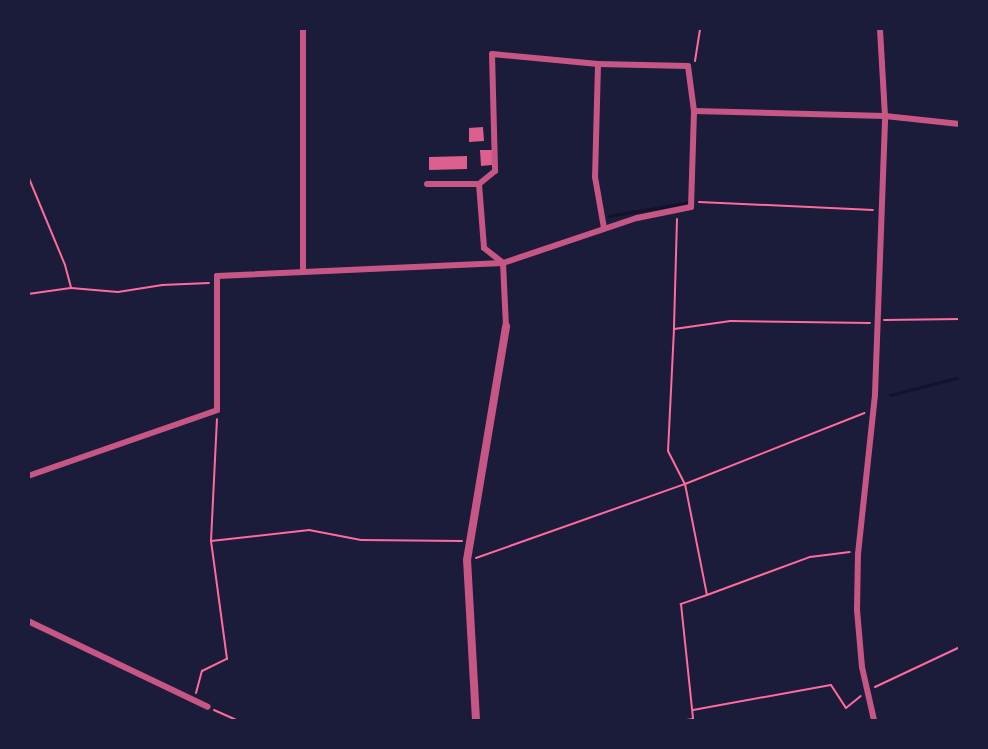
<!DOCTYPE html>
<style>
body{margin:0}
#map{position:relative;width:988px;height:749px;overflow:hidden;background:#1b1b3a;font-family:"Alegreya Sans",sans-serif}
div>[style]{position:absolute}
.stream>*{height:3px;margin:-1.5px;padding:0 1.5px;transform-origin:1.5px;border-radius:1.5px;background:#12122b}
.building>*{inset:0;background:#dd5f8e}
.path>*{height:2px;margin:-1px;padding:0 1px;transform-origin:1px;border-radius:1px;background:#ff6b9d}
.minor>*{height:6px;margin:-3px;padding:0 3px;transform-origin:3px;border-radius:3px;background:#c65784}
.tertiary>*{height:8px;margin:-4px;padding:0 4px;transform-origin:4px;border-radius:4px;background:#c65784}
span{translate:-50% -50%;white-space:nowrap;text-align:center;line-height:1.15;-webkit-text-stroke:4.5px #1b1b3a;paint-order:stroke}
.frame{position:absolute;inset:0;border:30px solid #1b1b3a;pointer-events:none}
</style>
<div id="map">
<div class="stream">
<div style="left:609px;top:216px;width:82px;rotate:-9.8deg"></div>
<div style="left:890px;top:395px;width:72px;rotate:-14.4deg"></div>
</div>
<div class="building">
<div style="clip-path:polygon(483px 127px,484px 141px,469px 142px,469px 128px)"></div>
<div style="clip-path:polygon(480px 150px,492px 150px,492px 165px,481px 166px)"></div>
<div style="clip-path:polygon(467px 156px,467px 169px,429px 170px,429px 157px)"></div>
</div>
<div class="path">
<div style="left:695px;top:61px;width:33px;rotate:-81deg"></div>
<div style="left:28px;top:176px;width:96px;rotate:67.4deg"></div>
<div style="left:65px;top:265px;width:24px;rotate:75deg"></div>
<div style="left:699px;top:202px;width:174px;rotate:2.6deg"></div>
<div style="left:677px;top:219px;width:110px;rotate:91.6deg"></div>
<div style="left:674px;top:329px;width:57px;rotate:-8.1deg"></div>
<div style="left:730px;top:321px;width:140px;rotate:0.8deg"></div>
<div style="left:28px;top:294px;width:43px;rotate:-7.9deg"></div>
<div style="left:71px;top:288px;width:47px;rotate:4.9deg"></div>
<div style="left:118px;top:292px;width:45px;rotate:-9deg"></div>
<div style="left:162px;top:285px;width:47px;rotate:-2.4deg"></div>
<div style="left:884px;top:320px;width:76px;rotate:-0.8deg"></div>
<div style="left:674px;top:329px;width:122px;rotate:92.8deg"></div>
<div style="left:668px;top:451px;width:37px;rotate:63deg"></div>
<div style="left:685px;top:484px;width:113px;rotate:78.8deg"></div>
<div style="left:707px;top:595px;width:28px;rotate:161deg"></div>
<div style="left:681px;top:604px;width:116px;rotate:84deg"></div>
<div style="left:693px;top:719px;width:7px;rotate:172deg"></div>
<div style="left:211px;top:541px;width:99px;rotate:-6.4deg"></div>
<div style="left:309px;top:530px;width:53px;rotate:10.9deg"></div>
<div style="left:361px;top:540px;width:101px;rotate:0.6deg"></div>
<div style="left:476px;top:558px;width:222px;rotate:-19.5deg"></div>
<div style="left:685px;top:484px;width:193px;rotate:-21.6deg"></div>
<div style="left:707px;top:595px;width:110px;rotate:-20.3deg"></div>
<div style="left:810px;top:557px;width:40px;rotate:-7.1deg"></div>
<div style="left:875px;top:687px;width:94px;rotate:-25.2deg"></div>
<div style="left:196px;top:693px;width:23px;rotate:-75deg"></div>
<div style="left:202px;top:671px;width:28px;rotate:-26deg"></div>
<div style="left:227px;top:659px;width:119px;rotate:-97.7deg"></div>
<div style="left:211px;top:541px;width:122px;rotate:-87.2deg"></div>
<div style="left:214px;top:710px;width:24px;rotate:24deg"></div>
<div style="left:693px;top:710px;width:140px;rotate:-10.3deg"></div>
<div style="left:831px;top:685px;width:27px;rotate:57deg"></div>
<div style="left:846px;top:708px;width:19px;rotate:-39deg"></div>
</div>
<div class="minor">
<div style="left:303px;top:28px;width:242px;rotate:90deg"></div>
<div style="left:598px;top:64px;width:113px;rotate:91.5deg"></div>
<div style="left:595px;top:177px;width:52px;rotate:80deg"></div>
<div style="left:694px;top:111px;width:191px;rotate:1.5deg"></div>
<div style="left:885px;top:116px;width:75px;rotate:6.1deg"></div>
<div style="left:427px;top:184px;width:52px"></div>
<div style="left:28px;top:476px;width:200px;rotate:-19.2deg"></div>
<div style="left:217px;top:410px;width:134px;rotate:-90deg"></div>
<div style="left:217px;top:276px;width:286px;rotate:-2.6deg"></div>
<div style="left:503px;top:263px;width:141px;rotate:-18.6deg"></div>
<div style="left:637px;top:218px;width:55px;rotate:-11.5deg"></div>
<div style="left:691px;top:207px;width:96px;rotate:-88.2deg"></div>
<div style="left:694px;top:111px;width:45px;rotate:-97.6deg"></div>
<div style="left:688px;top:66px;width:90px;rotate:-178.7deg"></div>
<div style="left:598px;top:64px;width:106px;rotate:-174.6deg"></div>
<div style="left:492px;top:54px;width:117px;rotate:88.5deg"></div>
<div style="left:495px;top:171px;width:21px;rotate:141deg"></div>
<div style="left:479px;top:184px;width:64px;rotate:85.5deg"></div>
<div style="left:484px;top:248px;width:24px;rotate:38deg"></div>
<div style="left:503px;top:263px;width:63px;rotate:87.3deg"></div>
<div style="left:28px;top:621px;width:199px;rotate:25.5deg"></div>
<div style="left:874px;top:720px;width:54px;rotate:-102.8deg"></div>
<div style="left:862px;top:667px;width:57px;rotate:-95deg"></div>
<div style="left:857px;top:610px;width:56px;rotate:-89deg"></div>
<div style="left:858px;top:554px;width:161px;rotate:-83.9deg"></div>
<div style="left:875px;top:394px;width:278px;rotate:-87.9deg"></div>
<div style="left:885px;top:116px;width:88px;rotate:-93.3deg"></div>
</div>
<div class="tertiary">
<div style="left:476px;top:720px;width:160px;rotate:-93.2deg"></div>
<div style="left:467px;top:560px;width:237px;rotate:-80.5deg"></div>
</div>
<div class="frame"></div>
</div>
